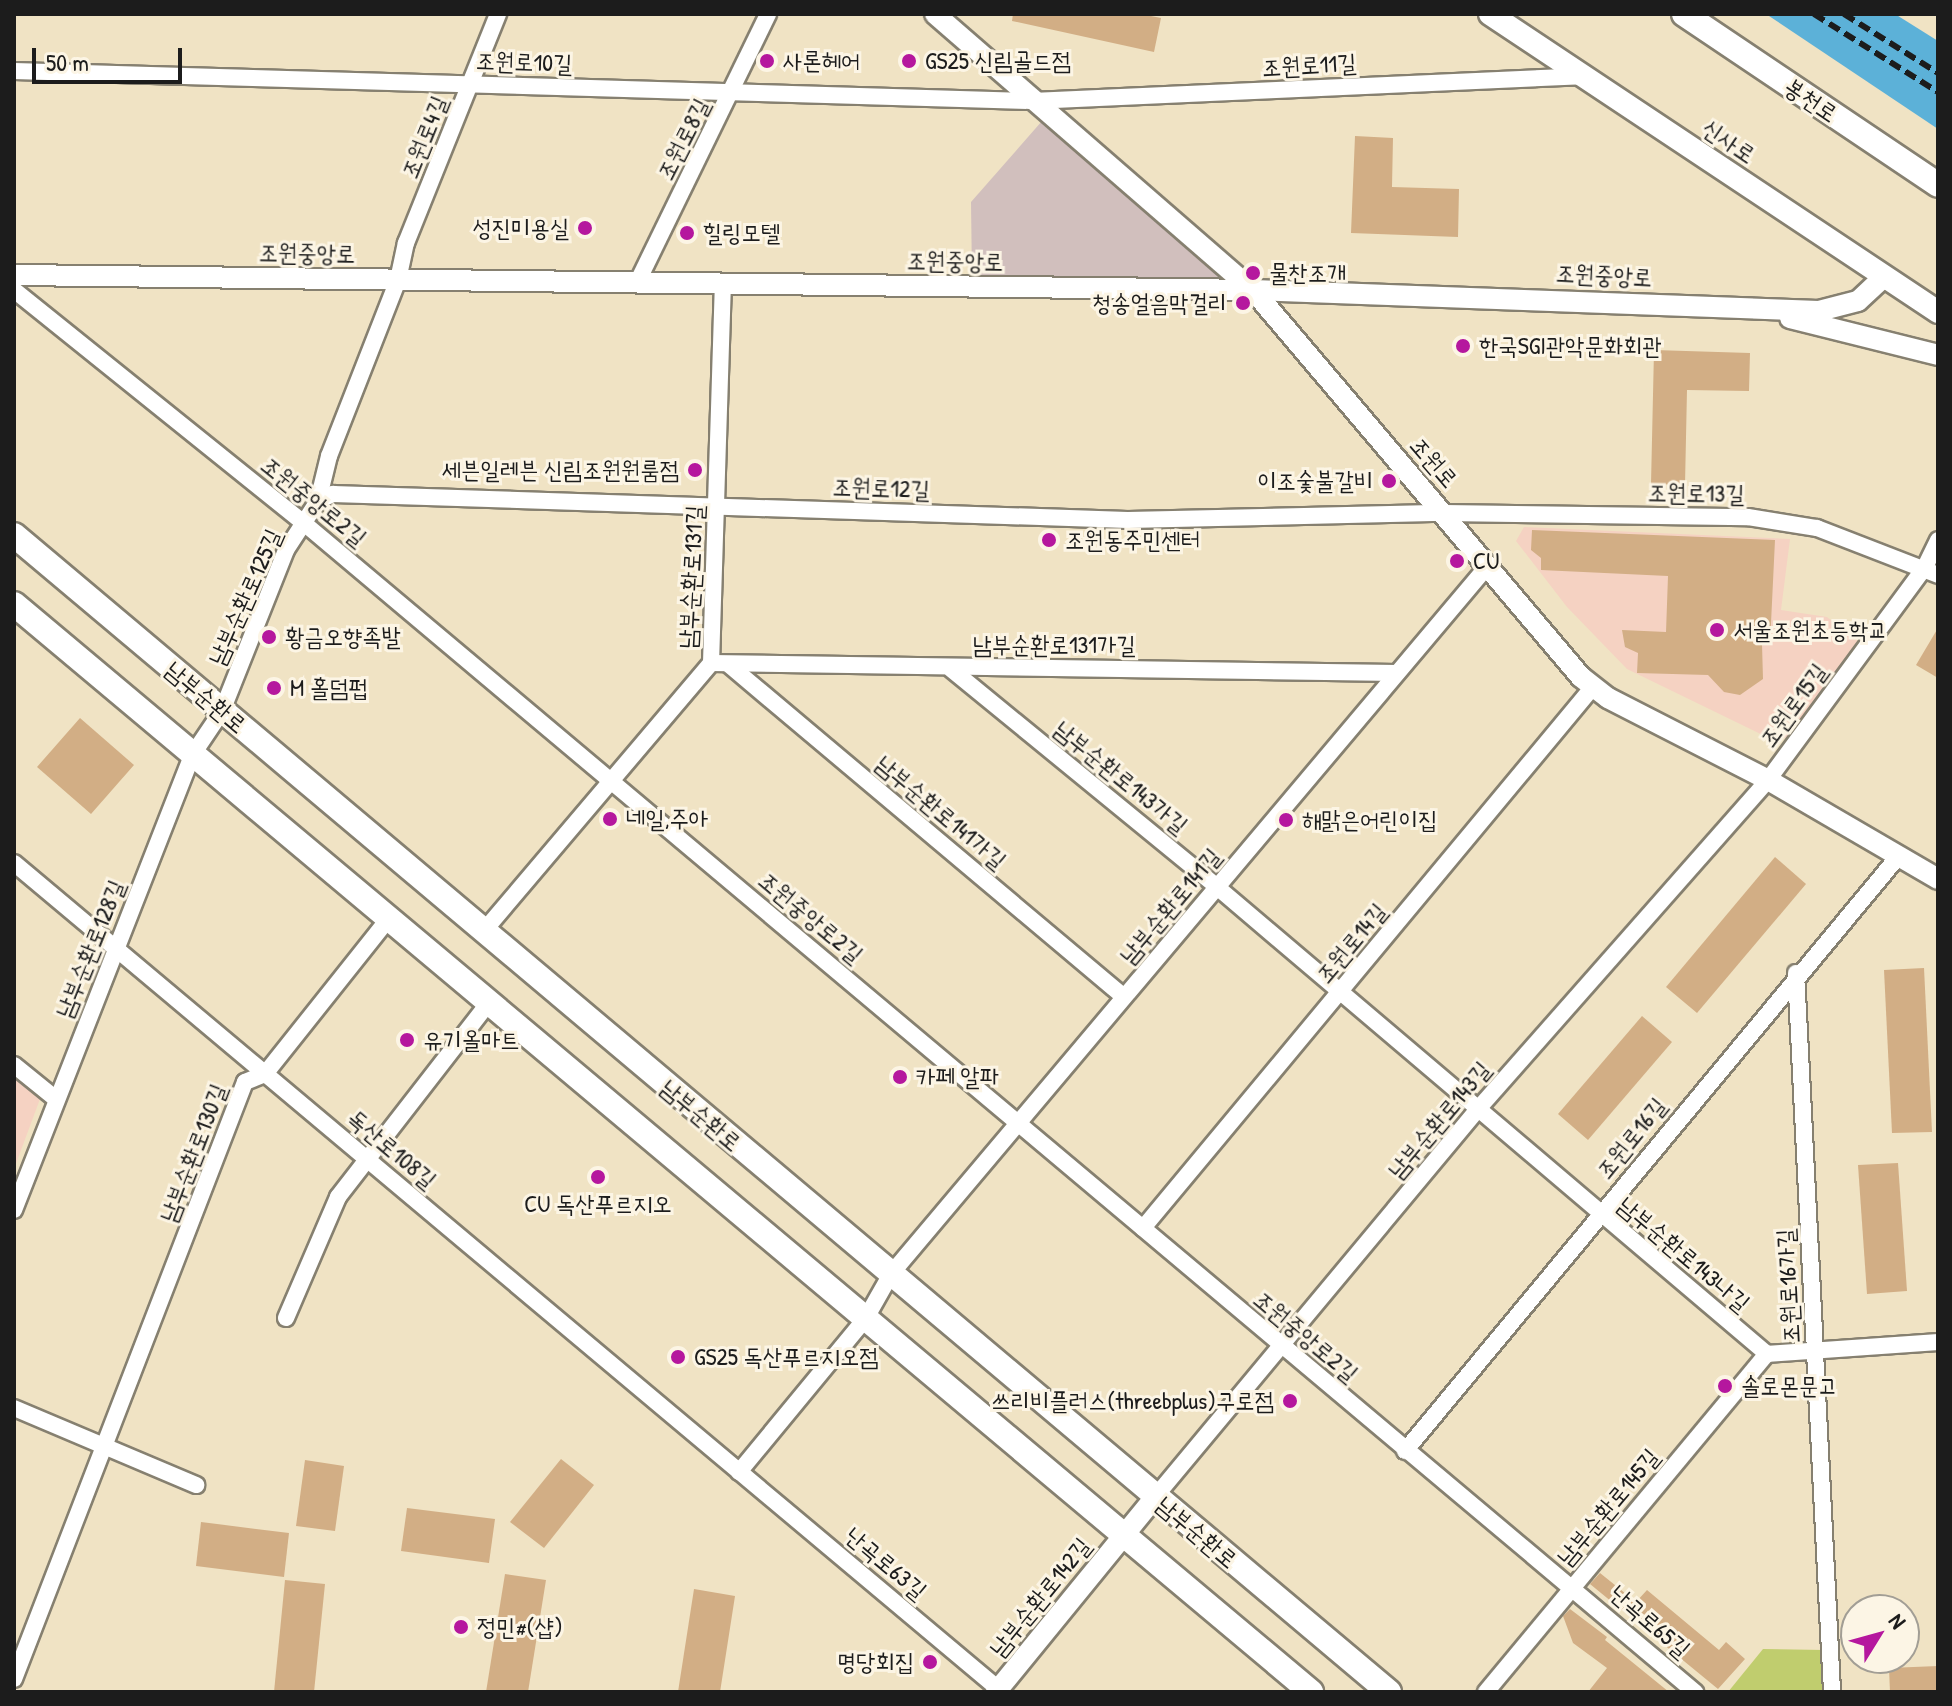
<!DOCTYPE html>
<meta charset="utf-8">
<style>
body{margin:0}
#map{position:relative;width:1952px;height:1706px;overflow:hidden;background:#f0e3c4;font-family:"Patrick Hand","Poor Story",sans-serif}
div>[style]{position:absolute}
.built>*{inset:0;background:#f5d2c2}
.industrial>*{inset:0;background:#d1bfbd}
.green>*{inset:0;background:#c0cd6e}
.water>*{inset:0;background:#5cb1d8}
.building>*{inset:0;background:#d2ae85}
.roads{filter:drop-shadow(2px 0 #868070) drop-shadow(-2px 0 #868070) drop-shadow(0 2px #868070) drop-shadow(0 -2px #868070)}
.minor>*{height:16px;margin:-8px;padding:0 8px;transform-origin:8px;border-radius:8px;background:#fff}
.tertiary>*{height:20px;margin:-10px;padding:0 10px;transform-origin:10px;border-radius:10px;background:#fff}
.secondary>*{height:22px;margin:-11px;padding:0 11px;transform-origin:11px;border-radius:11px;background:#fff}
.primary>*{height:24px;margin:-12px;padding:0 12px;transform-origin:12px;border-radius:12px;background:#fff}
.rail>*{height:6px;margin-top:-3px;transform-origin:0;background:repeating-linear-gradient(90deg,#1c1c1c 0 12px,transparent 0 18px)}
.dots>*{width:22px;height:22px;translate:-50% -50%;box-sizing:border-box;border:4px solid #fcf5e5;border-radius:50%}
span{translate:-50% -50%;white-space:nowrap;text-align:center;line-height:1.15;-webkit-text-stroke:6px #fcf5e5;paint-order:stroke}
.poi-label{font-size:24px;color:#1c1c1c}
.left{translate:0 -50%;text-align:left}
.right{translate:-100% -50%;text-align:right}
.street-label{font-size:24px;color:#1c1c1c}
.frame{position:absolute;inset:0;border:16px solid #1c1c1c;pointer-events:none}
.north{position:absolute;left:1840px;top:1594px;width:80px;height:80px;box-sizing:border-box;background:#fcf5e5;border:2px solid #a29e95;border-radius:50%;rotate:53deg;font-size:22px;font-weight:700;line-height:32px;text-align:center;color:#1c1c1c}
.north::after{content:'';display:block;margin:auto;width:28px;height:36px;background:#b5179e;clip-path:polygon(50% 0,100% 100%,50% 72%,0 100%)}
.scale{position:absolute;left:32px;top:48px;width:150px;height:36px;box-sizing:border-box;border:4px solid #1c1c1c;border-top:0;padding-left:10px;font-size:24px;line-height:28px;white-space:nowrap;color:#1c1c1c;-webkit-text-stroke:6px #fcf5e5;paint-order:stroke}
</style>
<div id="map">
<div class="built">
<div style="clip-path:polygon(1524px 527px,1790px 539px,1781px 610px,1827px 617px,1860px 643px,1787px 737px,1775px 741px,1627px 669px,1567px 607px,1516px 541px)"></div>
<div style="clip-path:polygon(14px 1078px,40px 1099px,14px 1169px)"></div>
</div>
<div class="industrial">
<div style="clip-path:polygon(1042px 121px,1238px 284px,972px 278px,971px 202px)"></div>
</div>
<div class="green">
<div style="clip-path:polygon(1763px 1649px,1825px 1650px,1827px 1692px,1728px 1692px)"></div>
</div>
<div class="water">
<div style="clip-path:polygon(1766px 14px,1895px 14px,1938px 41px,1938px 129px)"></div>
</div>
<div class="building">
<div style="clip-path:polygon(1013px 14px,1141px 14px,1161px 18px,1154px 52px,1012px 21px)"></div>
<div style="clip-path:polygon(1355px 136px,1393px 138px,1392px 187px,1459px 189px,1458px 237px,1351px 233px)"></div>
<div style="clip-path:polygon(1654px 350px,1750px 353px,1749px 391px,1687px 390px,1685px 485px,1651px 484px)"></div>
<div style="clip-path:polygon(1532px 530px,1775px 540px,1770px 644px,1762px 644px,1763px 679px,1740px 695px,1724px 692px,1708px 675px,1637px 673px,1638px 653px,1625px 647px,1622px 630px,1666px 632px,1668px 576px,1541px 570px,1541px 558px,1531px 550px)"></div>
<div style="clip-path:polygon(1938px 628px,1938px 678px,1916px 665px)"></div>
<div style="clip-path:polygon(80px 718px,134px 765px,91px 814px,37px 767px)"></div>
<div style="clip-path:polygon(1775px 857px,1806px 884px,1697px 1013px,1666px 987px)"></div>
<div style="clip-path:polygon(1924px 968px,1932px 1132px,1892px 1133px,1884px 970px)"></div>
<div style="clip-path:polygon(1642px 1016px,1672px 1042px,1588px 1140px,1558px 1114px)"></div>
<div style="clip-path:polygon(1898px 1163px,1907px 1291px,1867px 1294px,1858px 1165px)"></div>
<div style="clip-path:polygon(561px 1459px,594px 1485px,544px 1548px,510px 1522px)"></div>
<div style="clip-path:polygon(305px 1460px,344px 1466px,335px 1531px,296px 1526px)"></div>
<div style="clip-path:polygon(407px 1508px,495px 1519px,489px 1563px,401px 1551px)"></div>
<div style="clip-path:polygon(201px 1522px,289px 1533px,284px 1577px,196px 1566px)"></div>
<div style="clip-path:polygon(1600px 1573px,1636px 1602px,1647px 1590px,1719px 1650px,1726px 1642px,1745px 1659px,1718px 1689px,1590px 1584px)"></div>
<div style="clip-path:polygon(505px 1574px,546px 1580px,528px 1692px,486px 1692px)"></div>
<div style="clip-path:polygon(285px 1580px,325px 1584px,314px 1692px,274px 1692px)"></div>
<div style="clip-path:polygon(694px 1589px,735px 1596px,720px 1692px,678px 1692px)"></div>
<div style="clip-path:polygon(1570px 1609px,1607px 1637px,1605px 1640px,1669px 1692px,1588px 1692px,1607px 1668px,1573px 1643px,1563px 1616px)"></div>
<div style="clip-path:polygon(1938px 1666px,1938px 1692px,1890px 1692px,1889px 1668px)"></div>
</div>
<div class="roads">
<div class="minor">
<div style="left:14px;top:71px;width:1018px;rotate:1.69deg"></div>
<div style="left:1032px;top:101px;width:556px;rotate:-2.58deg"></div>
<div style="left:637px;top:283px;width:299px;rotate:-64deg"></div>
<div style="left:14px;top:290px;width:373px;rotate:38.8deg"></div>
<div style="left:305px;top:524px;width:1816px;rotate:40.04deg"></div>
<div style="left:318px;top:501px;width:17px;rotate:-25deg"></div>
<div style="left:333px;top:494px;width:795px;rotate:1.87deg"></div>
<div style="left:1128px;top:520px;width:316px;rotate:-1.3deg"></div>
<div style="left:1444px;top:513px;width:304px;rotate:0.8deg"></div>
<div style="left:1748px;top:517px;width:70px;rotate:9.1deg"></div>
<div style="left:1817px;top:528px;width:130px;rotate:21.2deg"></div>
<div style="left:711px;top:663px;width:686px;rotate:0.84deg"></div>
<div style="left:728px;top:664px;width:517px;rotate:40.06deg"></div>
<div style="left:951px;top:669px;width:344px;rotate:39.3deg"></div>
<div style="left:1217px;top:887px;width:722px;rotate:40.33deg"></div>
<div style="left:1767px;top:1354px;width:171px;rotate:-4deg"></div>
<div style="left:14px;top:863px;width:1290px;rotate:40deg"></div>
<div style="left:483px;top:932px;width:353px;rotate:-49.7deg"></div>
<div style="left:711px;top:663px;width:379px;rotate:-88.2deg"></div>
<div style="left:1796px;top:973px;width:720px;rotate:87.13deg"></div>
<div style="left:14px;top:1065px;width:54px;rotate:39deg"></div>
<div style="left:14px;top:1210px;width:490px;rotate:-68.6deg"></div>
<div style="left:193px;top:754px;width:52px;rotate:-56deg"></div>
<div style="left:222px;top:711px;width:173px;rotate:-68.3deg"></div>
<div style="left:286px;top:550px;width:59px;rotate:-56.9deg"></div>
<div style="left:318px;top:501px;width:46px;rotate:-76.3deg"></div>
<div style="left:329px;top:456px;width:189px;rotate:-68.6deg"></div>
<div style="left:398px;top:280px;width:38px;rotate:-78deg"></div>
<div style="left:406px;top:243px;width:247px;rotate:-68.1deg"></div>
<div style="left:1143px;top:1228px;width:704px;rotate:-50.25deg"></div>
<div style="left:286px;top:1318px;width:132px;rotate:-66.7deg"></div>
<div style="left:338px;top:1197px;width:247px;rotate:-52.2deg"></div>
<div style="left:14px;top:1408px;width:198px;rotate:22.9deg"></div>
<div style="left:1405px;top:1451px;width:771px;rotate:-50.32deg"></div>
<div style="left:739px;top:1472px;width:200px;rotate:-50.5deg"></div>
<div style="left:866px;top:1318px;width:51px;rotate:-60.4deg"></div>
<div style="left:891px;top:1274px;width:923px;rotate:-49.88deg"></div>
<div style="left:1155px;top:1497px;width:505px;rotate:-50.22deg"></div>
<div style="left:1478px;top:1109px;width:439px;rotate:-48.6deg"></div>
<div style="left:1768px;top:780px;width:265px;rotate:-53.6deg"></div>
<div style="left:1925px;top:567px;width:30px;rotate:-64deg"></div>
<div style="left:14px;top:1679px;width:640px;rotate:-68.85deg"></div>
<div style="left:245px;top:1082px;width:22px;rotate:-22deg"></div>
<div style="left:265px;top:1074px;width:199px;rotate:-51.5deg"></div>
<div style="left:1486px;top:1692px;width:440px;rotate:-50.3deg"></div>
</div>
<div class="tertiary">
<div style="left:935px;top:14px;width:421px;rotate:41deg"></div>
<div style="left:1253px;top:290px;width:507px;rotate:49.72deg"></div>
<div style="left:1581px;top:677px;width:34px;rotate:38deg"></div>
<div style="left:1608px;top:698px;width:180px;rotate:27.1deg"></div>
<div style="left:1768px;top:780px;width:197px;rotate:30.2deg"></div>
<div style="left:14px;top:275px;width:1239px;rotate:0.69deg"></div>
<div style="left:1253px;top:290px;width:566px;rotate:2.12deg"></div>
<div style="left:1819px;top:311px;width:40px;rotate:-14.4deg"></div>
<div style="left:1858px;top:301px;width:35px;rotate:-43deg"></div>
<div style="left:1790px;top:318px;width:153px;rotate:14deg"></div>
<div style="left:996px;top:1692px;width:252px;rotate:-50.8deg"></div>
</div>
<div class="secondary">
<div style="left:1490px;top:14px;width:538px;rotate:33.63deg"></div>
</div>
<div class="primary">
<div style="left:1684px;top:14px;width:306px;rotate:33.9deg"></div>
<div style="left:14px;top:535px;width:1797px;rotate:40.08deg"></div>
<div style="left:14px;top:604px;width:1693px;rotate:39.99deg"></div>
</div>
</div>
<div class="rail">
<div style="left:1814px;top:14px;width:146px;rotate:32.2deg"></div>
<div style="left:1844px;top:14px;width:111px;rotate:32.1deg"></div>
</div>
<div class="dots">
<div style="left:767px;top:61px;background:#b5179e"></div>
<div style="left:909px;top:61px;background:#b5179e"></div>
<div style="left:585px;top:228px;background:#b5179e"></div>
<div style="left:687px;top:233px;background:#b5179e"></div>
<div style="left:1253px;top:273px;background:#b5179e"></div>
<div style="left:1243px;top:303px;background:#b5179e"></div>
<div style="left:1463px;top:346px;background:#b5179e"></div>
<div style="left:695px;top:470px;background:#b5179e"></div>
<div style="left:1389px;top:481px;background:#b5179e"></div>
<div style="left:1049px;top:540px;background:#b5179e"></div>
<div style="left:1457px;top:561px;background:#b5179e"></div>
<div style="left:1717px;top:630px;background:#b5179e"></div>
<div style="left:269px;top:637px;background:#b5179e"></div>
<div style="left:274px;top:688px;background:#b5179e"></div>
<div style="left:610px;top:819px;background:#b5179e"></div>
<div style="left:1286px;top:820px;background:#b5179e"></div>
<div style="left:407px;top:1040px;background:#b5179e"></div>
<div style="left:900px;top:1077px;background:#b5179e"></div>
<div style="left:598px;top:1177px;background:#b5179e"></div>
<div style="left:678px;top:1357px;background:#b5179e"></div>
<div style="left:1725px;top:1386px;background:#b5179e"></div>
<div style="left:1290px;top:1401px;background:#b5179e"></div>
<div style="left:461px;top:1627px;background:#b5179e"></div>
<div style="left:930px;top:1662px;background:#b5179e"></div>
</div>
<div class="poi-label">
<span class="left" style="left:783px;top:61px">사론헤어</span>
<span class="left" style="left:925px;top:61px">GS25 신림골드점</span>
<span class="right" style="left:569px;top:228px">성진미용실</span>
<span class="left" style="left:703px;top:233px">힐링모텔</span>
<span class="left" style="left:1269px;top:273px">물찬조개</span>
<span class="right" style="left:1227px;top:303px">청송얼음막걸리</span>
<span class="left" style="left:1479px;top:346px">한국SGI관악문화회관</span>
<span class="right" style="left:679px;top:470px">세븐일레븐 신림조원원룸점</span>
<span class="right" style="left:1373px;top:481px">이조숯불갈비</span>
<span class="left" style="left:1065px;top:540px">조원동주민센터</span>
<span class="left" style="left:1473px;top:561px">CU</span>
<span class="left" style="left:1733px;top:630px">서울조원초등학교</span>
<span class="left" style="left:285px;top:637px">황금오향족발</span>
<span class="left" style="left:290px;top:688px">M 홀덤펍</span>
<span class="left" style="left:626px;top:819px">네일,주아</span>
<span class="left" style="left:1302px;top:820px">해맑은어린이집</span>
<span class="left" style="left:423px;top:1040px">유기올마트</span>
<span class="left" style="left:916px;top:1077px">카페 알파</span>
<span style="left:598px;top:1204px">CU 독산푸르지오</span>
<span class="left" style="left:694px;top:1357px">GS25 독산푸르지오점</span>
<span class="left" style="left:1741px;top:1386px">솔로몬문고</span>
<span class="right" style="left:1274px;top:1401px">쓰리비플러스(threebplus)구로점</span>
<span class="left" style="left:477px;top:1627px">정민#(샵)</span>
<span class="right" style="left:914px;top:1662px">명당회집</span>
</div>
<div class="street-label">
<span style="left:524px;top:62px;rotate:2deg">조원로10길</span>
<span style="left:1309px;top:65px;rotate:-3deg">조원로11길</span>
<span style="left:1811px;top:100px;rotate:34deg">봉천로</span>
<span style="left:424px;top:137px;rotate:-68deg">조원로4길</span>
<span style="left:683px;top:139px;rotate:-63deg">조원로8길</span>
<span style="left:1729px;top:141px;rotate:34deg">신사로</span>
<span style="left:307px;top:253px;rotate:1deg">조원중앙로</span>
<span style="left:955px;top:261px;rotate:1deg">조원중앙로</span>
<span style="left:1604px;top:275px;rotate:3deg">조원중앙로</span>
<span style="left:1434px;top:462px;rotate:49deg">조원로</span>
<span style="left:881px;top:488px;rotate:2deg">조원로12길</span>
<span style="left:1696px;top:493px;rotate:1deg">조원로13길</span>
<span style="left:314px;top:501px;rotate:39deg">조원중앙로2길</span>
<span style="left:691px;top:577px;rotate:-87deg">남부순환로131길</span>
<span style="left:245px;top:597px;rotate:-66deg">남부순환로125길</span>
<span style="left:1054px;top:645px">남부순환로131가길</span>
<span style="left:206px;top:697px;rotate:40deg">남부순환로</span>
<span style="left:1793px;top:705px;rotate:-54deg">조원로15길</span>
<span style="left:1121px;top:777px;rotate:39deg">남부순환로143가길</span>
<span style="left:941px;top:812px;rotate:40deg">남부순환로141가길</span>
<span style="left:1170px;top:906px;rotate:-50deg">남부순환로141길</span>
<span style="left:811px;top:917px;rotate:40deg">조원중앙로2길</span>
<span style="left:1351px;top:943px;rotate:-50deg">조원로14길</span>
<span style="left:90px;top:949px;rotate:-68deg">남부순환로128길</span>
<span style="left:701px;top:1115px;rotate:40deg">남부순환로</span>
<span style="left:1439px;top:1120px;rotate:-50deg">남부순환로143길</span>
<span style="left:1631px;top:1138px;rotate:-51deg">조원로16길</span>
<span style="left:392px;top:1149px;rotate:40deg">독산로108길</span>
<span style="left:193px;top:1153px;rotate:-69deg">남부순환로130길</span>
<span style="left:1684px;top:1254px;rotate:40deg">남부순환로143나길</span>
<span style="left:1788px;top:1286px;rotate:-93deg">조원로16가길</span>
<span style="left:1306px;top:1336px;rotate:40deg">조원중앙로2길</span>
<span style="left:1608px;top:1507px;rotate:-50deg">남부순환로145길</span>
<span style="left:1197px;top:1532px;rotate:40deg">남부순환로</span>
<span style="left:886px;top:1563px;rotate:40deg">난곡로63길</span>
<span style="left:1040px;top:1597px;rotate:-51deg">남부순환로142길</span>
<span style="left:1650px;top:1621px;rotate:41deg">난곡로65길</span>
</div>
<div class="frame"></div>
<div class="north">N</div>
<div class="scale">50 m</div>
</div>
